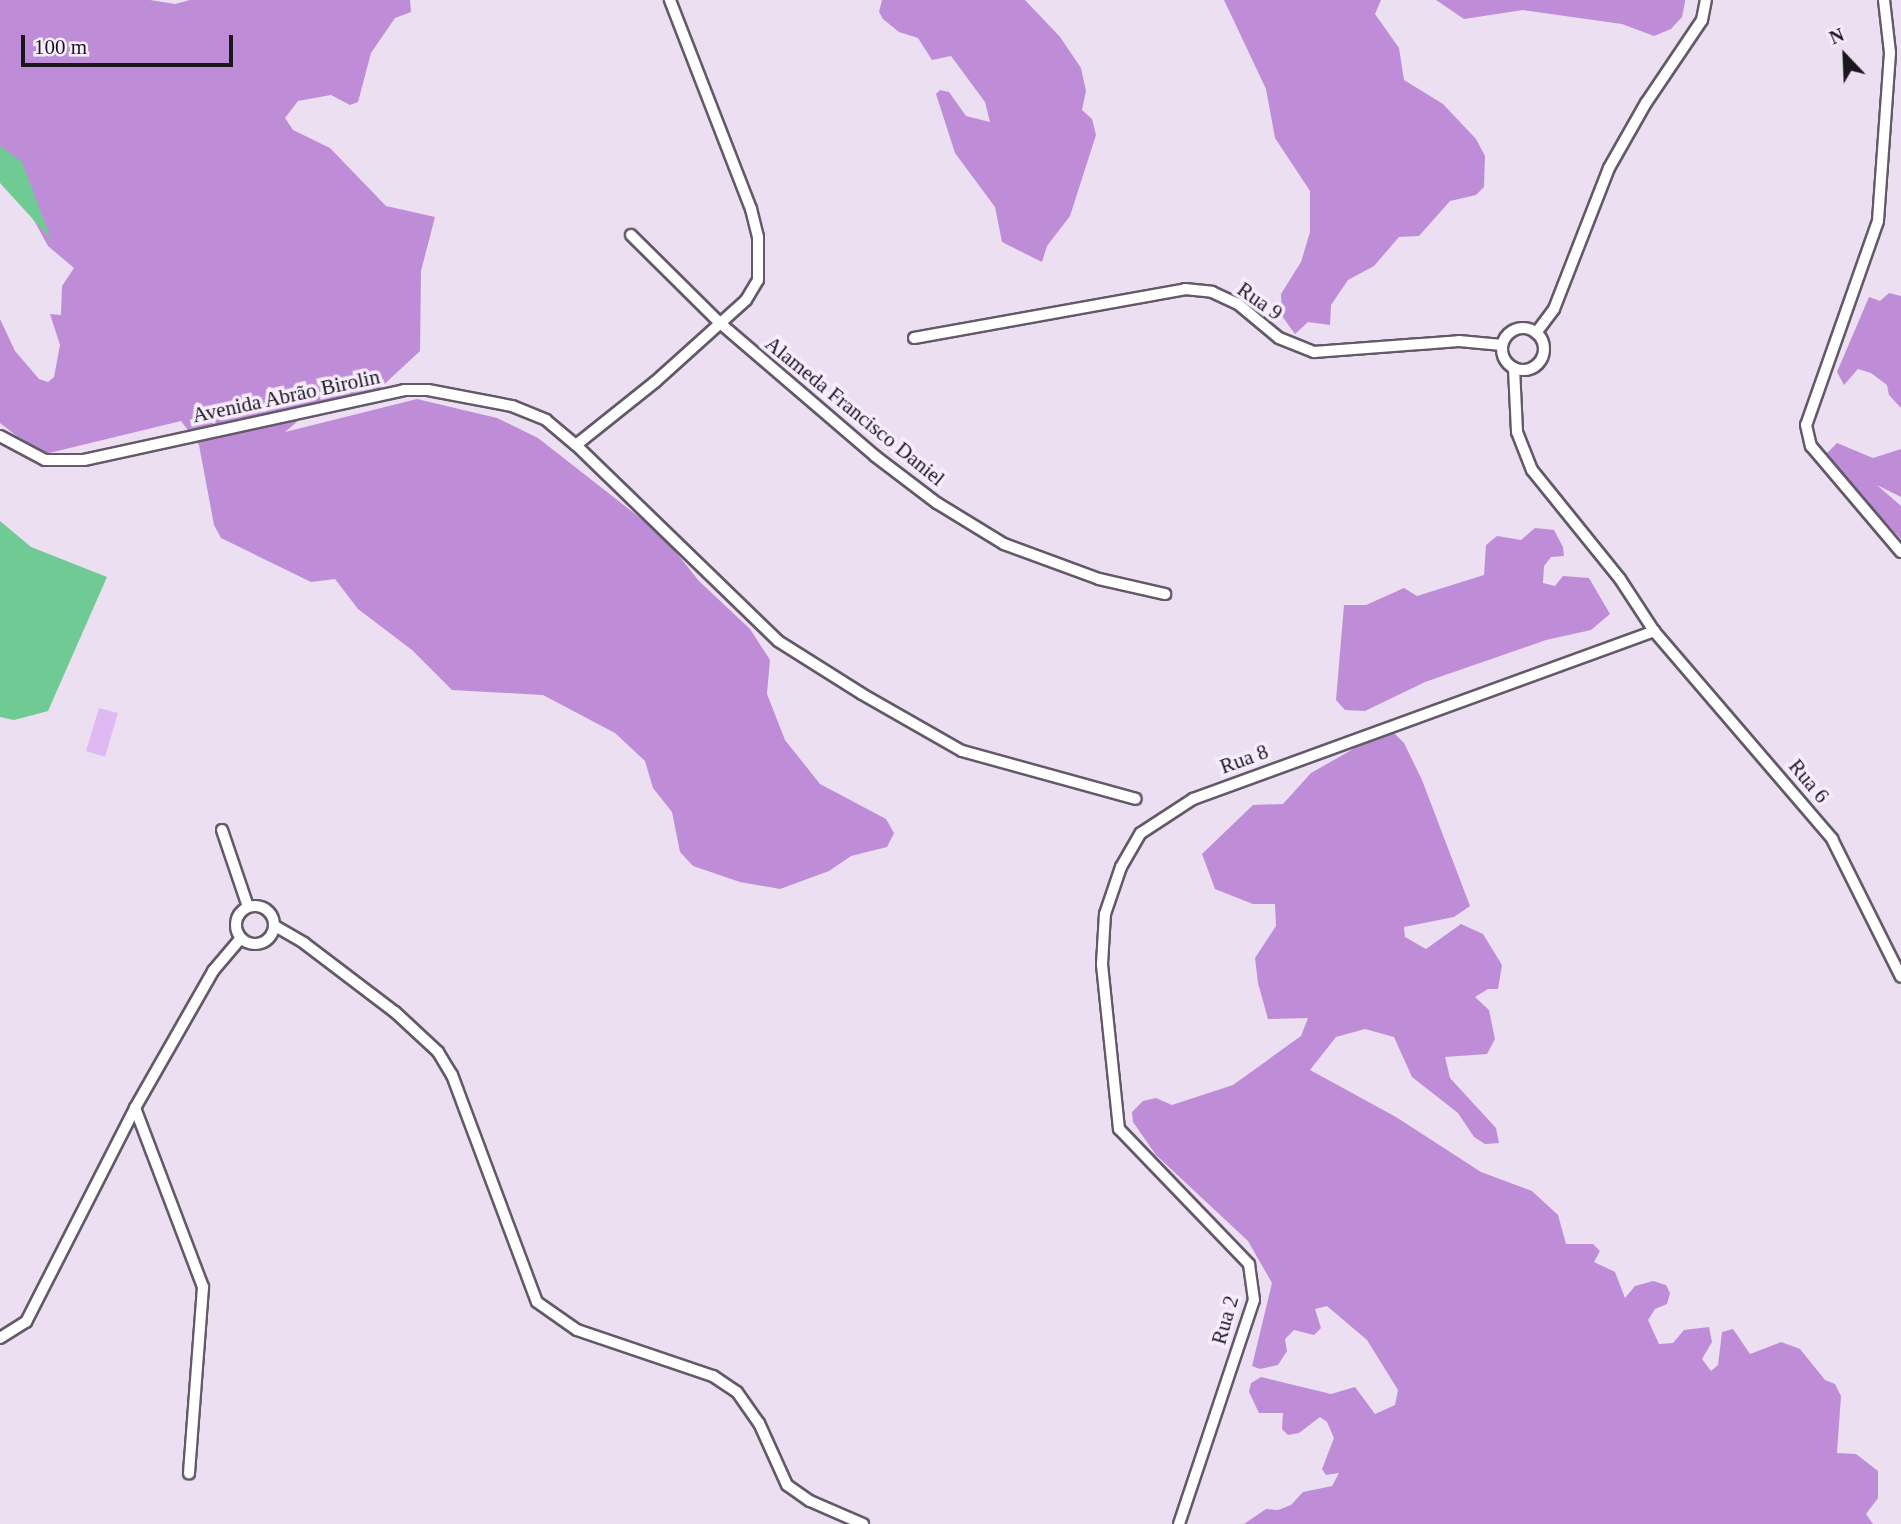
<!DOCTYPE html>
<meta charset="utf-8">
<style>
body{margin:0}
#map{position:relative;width:1901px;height:1524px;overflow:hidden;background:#ebdff1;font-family:"Times New Roman",serif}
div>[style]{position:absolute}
.green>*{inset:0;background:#dfbaf2}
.forest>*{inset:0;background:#bf8dd7}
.water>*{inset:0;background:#6fca93}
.roads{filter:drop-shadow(2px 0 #635968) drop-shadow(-2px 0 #635968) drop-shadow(0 2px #635968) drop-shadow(0 -2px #635968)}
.street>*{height:10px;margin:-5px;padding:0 5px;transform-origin:5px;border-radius:5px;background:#fff}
.street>.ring{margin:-5px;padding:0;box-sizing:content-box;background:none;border:10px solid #fff;border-radius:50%}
span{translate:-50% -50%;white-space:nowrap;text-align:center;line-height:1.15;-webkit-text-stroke:7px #f8ecff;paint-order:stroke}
.street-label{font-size:21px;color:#1b171e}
.north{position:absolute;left:1810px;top:21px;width:70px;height:70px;-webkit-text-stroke:5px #f8ecff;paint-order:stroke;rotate:337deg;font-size:19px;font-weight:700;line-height:28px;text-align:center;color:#1b171e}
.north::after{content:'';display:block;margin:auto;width:24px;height:32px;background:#1b171e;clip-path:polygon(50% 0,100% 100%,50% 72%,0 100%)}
.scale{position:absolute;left:21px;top:35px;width:212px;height:32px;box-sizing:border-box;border:4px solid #1b171e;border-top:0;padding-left:9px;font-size:21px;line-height:24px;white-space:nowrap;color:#1b171e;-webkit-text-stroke:5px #f8ecff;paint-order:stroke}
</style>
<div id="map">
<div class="green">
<div style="clip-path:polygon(99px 708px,118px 713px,105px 757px,86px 751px)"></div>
</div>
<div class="forest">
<div style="clip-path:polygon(0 0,150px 0,175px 4px,190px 0,410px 0,411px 12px,395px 18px,371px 53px,358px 102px,350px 105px,331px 95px,298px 101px,285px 118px,293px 130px,330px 148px,386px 206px,435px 217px,421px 271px,420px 351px,378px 390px,299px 420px,285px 432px,417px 399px,497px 418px,538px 438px,662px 535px,699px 581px,750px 629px,770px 660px,767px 694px,785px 740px,820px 784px,886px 819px,894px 833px,887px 847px,851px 856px,829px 871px,780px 889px,740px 882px,693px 866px,680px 852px,672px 812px,653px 788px,645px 761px,615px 733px,543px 695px,452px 690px,412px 650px,358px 609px,335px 579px,311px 582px,221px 538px,214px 525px,199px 445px,181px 421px,49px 453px,33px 449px,0 423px,0 319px,15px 351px,39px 379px,48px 382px,54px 377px,60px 345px,50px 314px,61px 315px,62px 286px,74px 268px,48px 246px,0 158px)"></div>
<div style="clip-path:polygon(882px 0,1025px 0,1060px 37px,1081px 68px,1086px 91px,1082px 110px,1092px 119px,1096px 135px,1070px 216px,1047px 246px,1042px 262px,1002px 242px,995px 207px,955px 153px,936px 94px,940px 90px,949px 92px,966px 116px,990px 122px,985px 102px,951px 56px,932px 60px,918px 38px,899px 32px,883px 19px,879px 12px)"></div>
<div style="clip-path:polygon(1224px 0,1381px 0,1375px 14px,1399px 48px,1404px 80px,1443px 104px,1476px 139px,1485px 156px,1484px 187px,1476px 195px,1450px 201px,1419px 236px,1399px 237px,1374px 266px,1348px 280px,1331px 305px,1330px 325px,1308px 322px,1295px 334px,1282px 316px,1281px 294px,1301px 262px,1310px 232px,1310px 191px,1275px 138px,1266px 89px)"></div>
<div style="clip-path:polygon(1436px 0,1685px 0,1685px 2px,1682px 17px,1671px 29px,1654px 36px,1622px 24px,1523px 10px,1464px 19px)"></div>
<div style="clip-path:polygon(1889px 293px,1901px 296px,1901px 408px,1889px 395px,1887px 385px,1871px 373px,1858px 369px,1844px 385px,1837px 372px,1869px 297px,1880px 301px)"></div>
<div style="clip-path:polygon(1837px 443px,1873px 458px,1901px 449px,1901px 497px,1877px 485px,1901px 506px,1901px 539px,1832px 465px,1826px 454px)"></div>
<div style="clip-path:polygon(1535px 528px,1554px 530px,1563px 547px,1564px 556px,1551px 557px,1544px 566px,1543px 583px,1555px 586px,1563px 576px,1589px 578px,1610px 614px,1591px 630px,1546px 640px,1425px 682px,1365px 711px,1345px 710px,1336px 700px,1344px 605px,1366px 605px,1404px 588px,1417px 596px,1484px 575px,1486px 545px,1497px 536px,1521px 540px)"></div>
<div style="clip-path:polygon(1394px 733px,1404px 743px,1422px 780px,1470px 906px,1454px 917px,1404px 927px,1405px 937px,1426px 949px,1461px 924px,1483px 934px,1502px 965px,1498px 989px,1488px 989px,1475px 997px,1489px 1010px,1495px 1039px,1487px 1054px,1445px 1057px,1450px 1078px,1496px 1128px,1499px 1143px,1485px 1144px,1474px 1137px,1458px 1113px,1412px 1077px,1394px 1037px,1365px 1029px,1336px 1037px,1310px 1070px,1396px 1117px,1481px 1172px,1532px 1191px,1558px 1215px,1566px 1244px,1593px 1244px,1600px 1251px,1594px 1262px,1615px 1272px,1625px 1298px,1635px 1286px,1653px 1281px,1666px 1285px,1670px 1293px,1667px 1304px,1655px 1309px,1648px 1320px,1659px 1344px,1673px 1343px,1684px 1330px,1709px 1327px,1712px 1342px,1702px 1359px,1711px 1371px,1718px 1365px,1722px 1332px,1733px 1329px,1750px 1354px,1781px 1342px,1800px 1349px,1825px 1380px,1835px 1384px,1841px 1396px,1837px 1453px,1856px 1454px,1878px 1471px,1878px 1498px,1866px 1514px,1873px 1524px,1244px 1524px,1266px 1509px,1278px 1510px,1291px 1505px,1303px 1492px,1332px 1486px,1339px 1473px,1326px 1475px,1322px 1469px,1334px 1438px,1327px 1422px,1320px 1417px,1299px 1433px,1288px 1435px,1282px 1429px,1283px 1413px,1259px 1413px,1249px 1392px,1251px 1383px,1261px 1377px,1331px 1394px,1355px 1387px,1375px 1414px,1395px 1405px,1398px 1390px,1367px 1340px,1327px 1306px,1315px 1309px,1321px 1328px,1314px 1335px,1294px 1330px,1285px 1339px,1287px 1351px,1278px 1365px,1260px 1369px,1252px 1366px,1272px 1283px,1248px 1241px,1156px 1155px,1133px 1122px,1132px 1112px,1143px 1101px,1156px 1098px,1172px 1105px,1233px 1085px,1301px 1036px,1308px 1018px,1268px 1019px,1258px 983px,1255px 958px,1276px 926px,1275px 904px,1253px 904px,1215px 889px,1202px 854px,1253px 805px,1283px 804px,1311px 773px,1362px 744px)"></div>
</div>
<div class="water">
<div style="clip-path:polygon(0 146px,22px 162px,51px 239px,0 183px)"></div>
<div style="clip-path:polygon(0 521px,31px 547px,107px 577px,48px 711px,14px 720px,0 717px)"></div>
</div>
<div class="roads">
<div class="street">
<div style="left:1884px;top:0;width:53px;rotate:83.5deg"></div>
<div style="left:1890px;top:53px;width:168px;rotate:94.1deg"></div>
<div style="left:1878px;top:221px;width:216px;rotate:109.4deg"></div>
<div style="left:1806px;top:425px;width:22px;rotate:77deg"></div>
<div style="left:1811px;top:446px;width:139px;rotate:49.7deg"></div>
<div style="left:631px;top:235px;width:125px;rotate:44.7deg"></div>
<div style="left:720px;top:323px;width:204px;rotate:40.6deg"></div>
<div style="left:875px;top:456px;width:78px;rotate:37.2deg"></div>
<div style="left:937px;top:503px;width:79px;rotate:31.5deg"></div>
<div style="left:1004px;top:544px;width:101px;rotate:20.2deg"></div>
<div style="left:1099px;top:579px;width:68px;rotate:12.8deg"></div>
<div class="ring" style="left:1502px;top:328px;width:32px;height:32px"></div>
<div style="left:1536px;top:333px;width:30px;rotate:-53deg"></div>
<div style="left:1554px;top:309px;width:151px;rotate:-68.7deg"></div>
<div style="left:1609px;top:168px;width:75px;rotate:-60.4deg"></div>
<div style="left:1646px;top:103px;width:100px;rotate:-56deg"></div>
<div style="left:1702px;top:20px;width:20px;rotate:-79deg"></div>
<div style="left:914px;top:338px;width:275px;rotate:-10.2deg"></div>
<div style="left:1185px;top:289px;width:27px;rotate:6deg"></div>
<div style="left:1212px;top:292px;width:29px;rotate:25deg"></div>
<div style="left:1238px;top:304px;width:53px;rotate:39.7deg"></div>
<div style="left:1279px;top:338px;width:38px;rotate:22deg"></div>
<div style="left:1314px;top:352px;width:145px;rotate:-4.3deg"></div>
<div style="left:1459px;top:341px;width:43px;rotate:5.3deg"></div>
<div style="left:1514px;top:368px;width:64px;rotate:87.3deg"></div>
<div style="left:1517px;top:432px;width:41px;rotate:68.5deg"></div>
<div style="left:1532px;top:470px;width:140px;rotate:51.1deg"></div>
<div style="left:1620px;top:579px;width:62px;rotate:56.8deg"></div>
<div style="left:1654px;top:631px;width:274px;rotate:49.4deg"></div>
<div style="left:1832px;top:839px;width:154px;rotate:63.4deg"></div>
<div style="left:0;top:436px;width:51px;rotate:28.1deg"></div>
<div style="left:45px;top:460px;width:39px"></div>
<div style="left:84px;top:460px;width:328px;rotate:-12.3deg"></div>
<div style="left:404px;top:390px;width:24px"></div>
<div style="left:428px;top:390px;width:86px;rotate:10.8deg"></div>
<div style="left:512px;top:406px;width:37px;rotate:22deg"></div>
<div style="left:546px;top:420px;width:39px;rotate:40deg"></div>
<div style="left:576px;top:445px;width:281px;rotate:44.1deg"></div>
<div style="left:778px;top:641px;width:99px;rotate:32.2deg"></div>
<div style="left:862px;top:694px;width:115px;rotate:29.7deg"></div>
<div style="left:962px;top:751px;width:180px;rotate:15.4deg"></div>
<div style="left:576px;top:445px;width:101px;rotate:-38.6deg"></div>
<div style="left:655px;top:382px;width:122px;rotate:-42deg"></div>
<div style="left:746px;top:300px;width:23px;rotate:-59deg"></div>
<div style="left:758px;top:280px;width:43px;rotate:-90deg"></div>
<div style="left:758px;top:237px;width:29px;rotate:-104deg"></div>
<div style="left:751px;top:209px;width:224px;rotate:-111.2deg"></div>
<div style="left:222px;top:830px;width:81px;rotate:71.3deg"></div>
<div class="ring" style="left:236px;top:906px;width:28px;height:28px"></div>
<div style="left:275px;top:926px;width:34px;rotate:30deg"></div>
<div style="left:304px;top:943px;width:114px;rotate:37.2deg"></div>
<div style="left:395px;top:1012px;width:59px;rotate:42.9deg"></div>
<div style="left:438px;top:1052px;width:27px;rotate:59deg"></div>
<div style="left:452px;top:1075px;width:242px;rotate:69.5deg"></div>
<div style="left:537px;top:1302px;width:49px;rotate:35deg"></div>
<div style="left:577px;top:1330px;width:144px;rotate:18.7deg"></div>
<div style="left:713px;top:1376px;width:29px;rotate:34deg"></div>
<div style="left:737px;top:1392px;width:38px;rotate:55deg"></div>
<div style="left:759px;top:1423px;width:68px;rotate:65.7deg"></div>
<div style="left:787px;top:1485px;width:28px;rotate:35deg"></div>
<div style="left:810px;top:1501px;width:58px;rotate:23.5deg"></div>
<div style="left:135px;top:1108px;width:191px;rotate:69.2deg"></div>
<div style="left:203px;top:1287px;width:187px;rotate:94.3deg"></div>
<div style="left:0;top:1338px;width:31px;rotate:-32deg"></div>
<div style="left:26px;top:1322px;width:240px;rotate:-63deg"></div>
<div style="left:135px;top:1108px;width:158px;rotate:-60.3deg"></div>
<div style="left:213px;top:971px;width:43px;rotate:-49.7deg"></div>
<div style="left:1179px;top:1524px;width:236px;rotate:-71.5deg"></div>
<div style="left:1254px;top:1300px;width:36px;rotate:-98deg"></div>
<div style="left:1249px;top:1264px;width:187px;rotate:-133.9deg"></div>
<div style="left:1119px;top:1129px;width:166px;rotate:-95.9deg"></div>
<div style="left:1102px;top:964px;width:50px;rotate:-86.6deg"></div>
<div style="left:1105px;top:914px;width:50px;rotate:-71.2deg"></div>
<div style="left:1121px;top:867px;width:39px;rotate:-60deg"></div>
<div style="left:1141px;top:833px;width:62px;rotate:-33.2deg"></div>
<div style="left:1193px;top:799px;width:491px;rotate:-20deg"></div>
</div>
</div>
<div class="street-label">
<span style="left:1260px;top:301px;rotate:35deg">Rua 9</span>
<span style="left:286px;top:396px;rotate:-12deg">Avenida Abrão Birolin</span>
<span style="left:855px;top:411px;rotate:39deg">Alameda Francisco Daniel</span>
<span style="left:1244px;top:759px;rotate:-20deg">Rua 8</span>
<span style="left:1809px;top:781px;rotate:50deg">Rua 6</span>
<span style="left:1225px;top:1320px;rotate:-74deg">Rua 2</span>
</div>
<div class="north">N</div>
<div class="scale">100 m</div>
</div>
